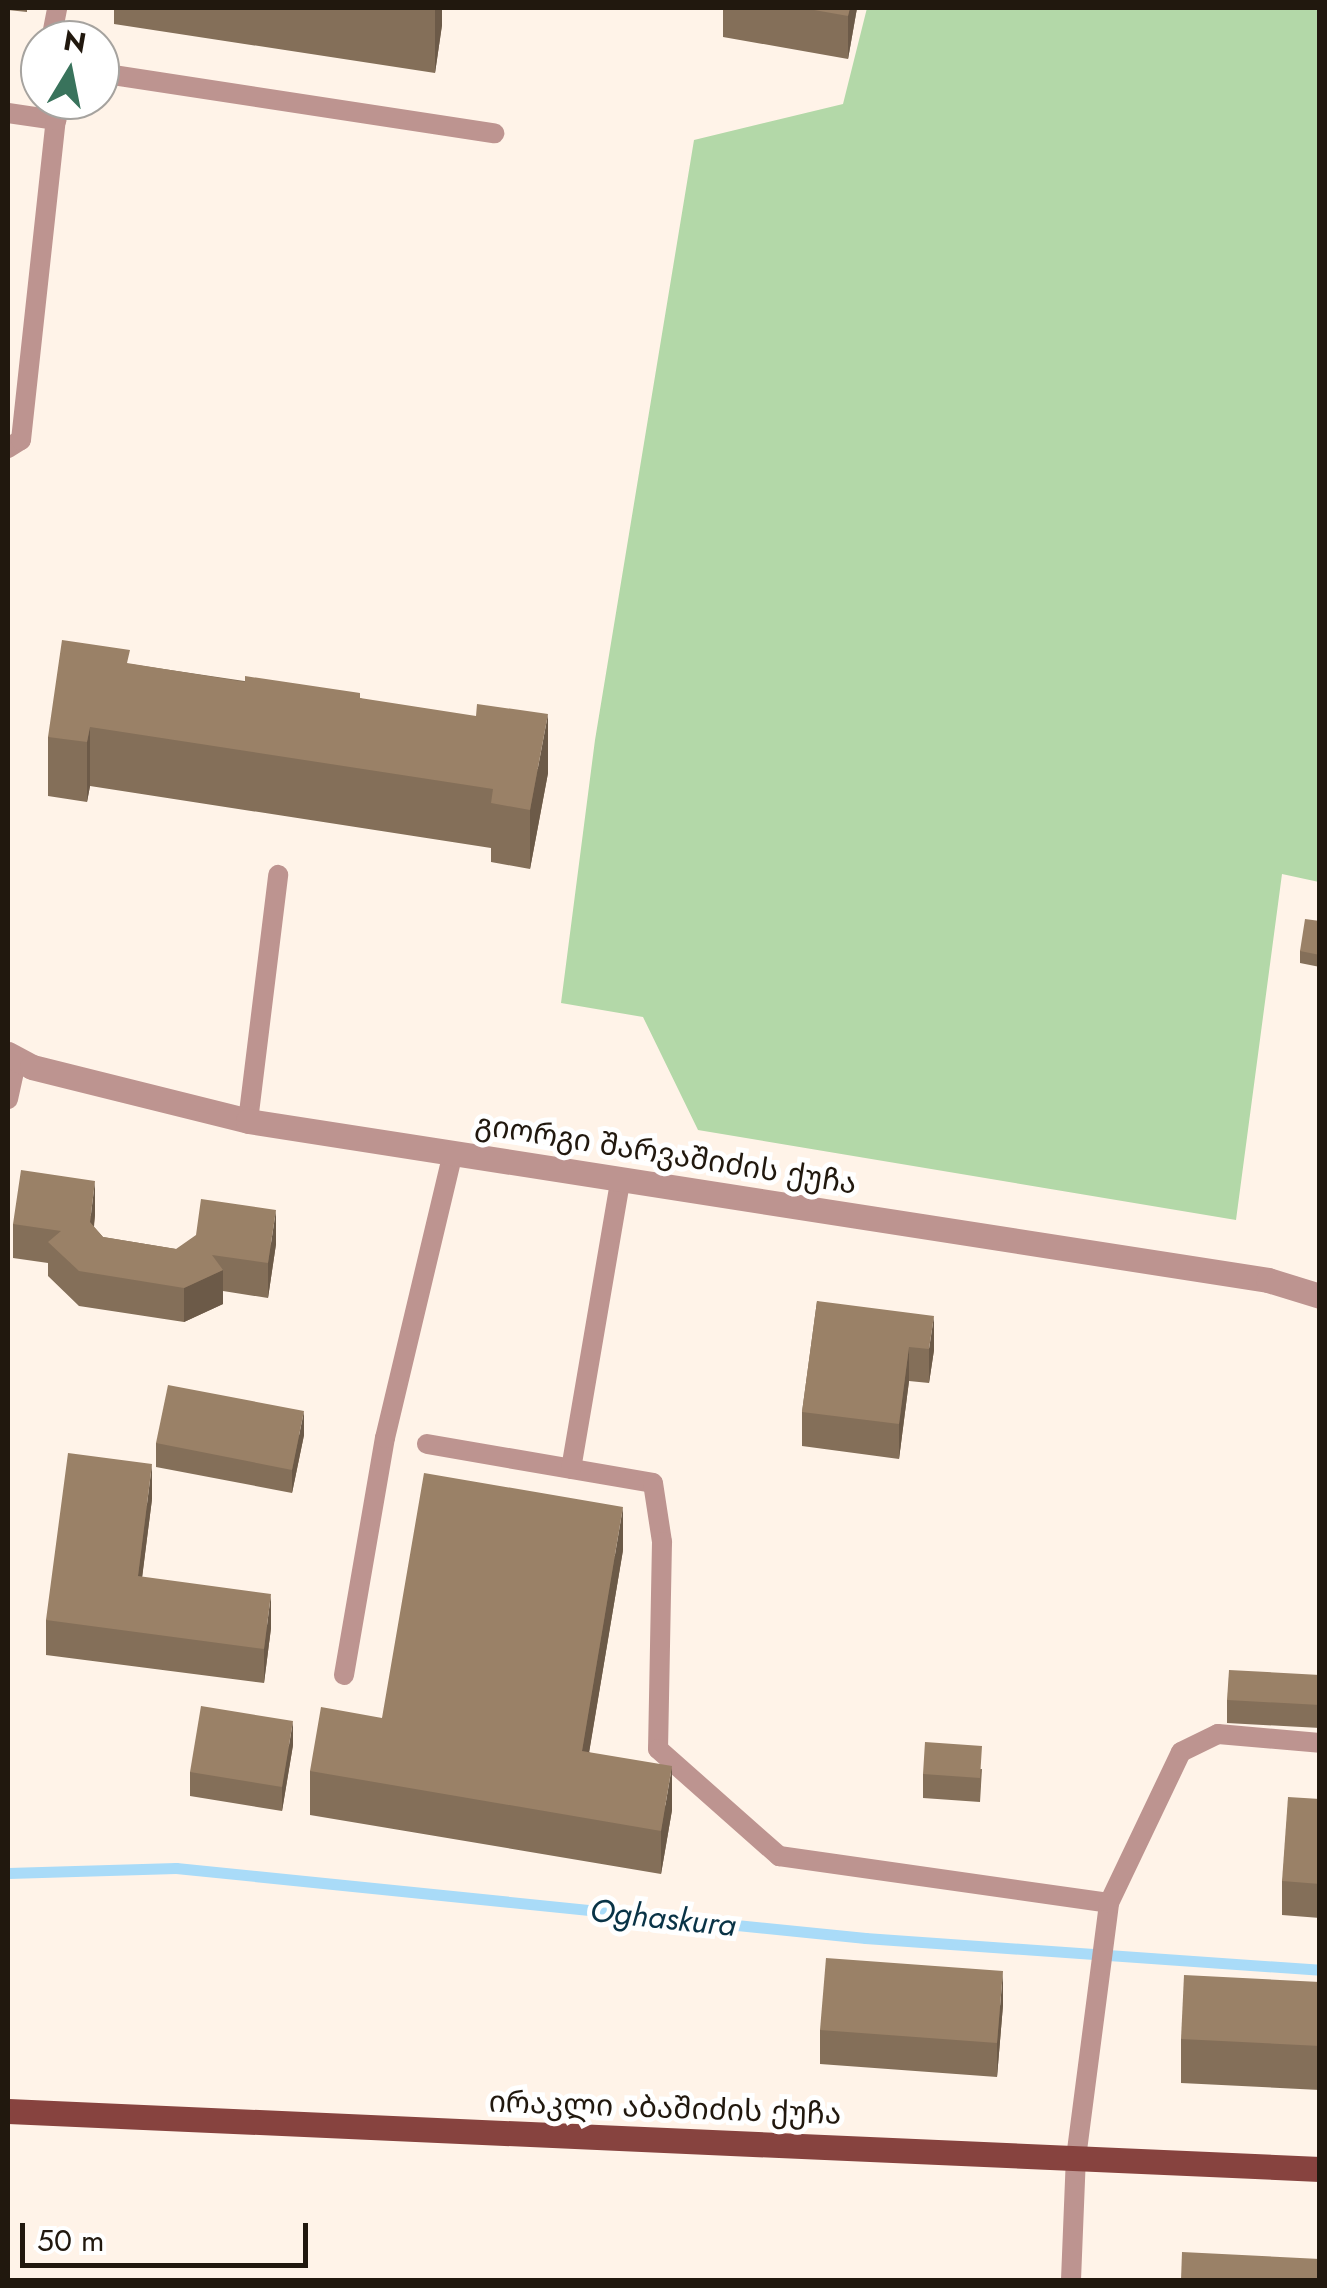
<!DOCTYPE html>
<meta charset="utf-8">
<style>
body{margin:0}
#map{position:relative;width:1327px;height:2288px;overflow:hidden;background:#fff3e8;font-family:Jost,"Noto Sans Georgian",sans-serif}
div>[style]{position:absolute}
.green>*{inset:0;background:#b3d8a8}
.stream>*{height:11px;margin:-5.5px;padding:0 5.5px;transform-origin:5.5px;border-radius:5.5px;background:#a9dbf8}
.service>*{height:20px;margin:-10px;padding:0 10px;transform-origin:10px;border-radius:10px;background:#bd9490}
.tertiary>*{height:25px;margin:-12.5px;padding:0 12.5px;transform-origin:12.5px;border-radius:12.5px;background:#bd9490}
.primary>*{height:25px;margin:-12.5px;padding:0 12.5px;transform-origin:12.5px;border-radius:12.5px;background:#87433f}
.wall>*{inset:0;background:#846f59}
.shaded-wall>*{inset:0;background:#6c5a48}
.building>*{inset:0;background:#9a8167}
span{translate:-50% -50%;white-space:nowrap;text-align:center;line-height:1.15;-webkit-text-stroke:10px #fff;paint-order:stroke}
.street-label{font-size:30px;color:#21180e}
.water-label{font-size:32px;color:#093346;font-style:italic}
.frame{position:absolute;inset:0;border:10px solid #21180e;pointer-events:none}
.north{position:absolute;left:20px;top:20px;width:100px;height:100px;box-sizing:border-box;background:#fff;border:2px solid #a6a39f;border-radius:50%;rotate:10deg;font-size:28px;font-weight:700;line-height:40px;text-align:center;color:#21180e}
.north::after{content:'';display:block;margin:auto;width:35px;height:45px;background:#39735c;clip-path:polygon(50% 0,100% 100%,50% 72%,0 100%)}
.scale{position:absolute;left:20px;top:2223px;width:288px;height:45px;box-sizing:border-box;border:5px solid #21180e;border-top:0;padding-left:12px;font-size:30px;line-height:35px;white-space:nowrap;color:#21180e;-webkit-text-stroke:8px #fff;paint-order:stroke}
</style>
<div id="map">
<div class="green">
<div style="clip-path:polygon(867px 8px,1319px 8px,1319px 882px,1282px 874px,1236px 1220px,698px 1130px,643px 1017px,561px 1003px,595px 740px,694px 140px,843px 104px)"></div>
</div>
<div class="stream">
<div style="left:8px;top:1873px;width:168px;rotate:-1.7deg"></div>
<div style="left:176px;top:1868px;width:693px;rotate:5.8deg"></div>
<div style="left:865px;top:1938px;width:456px;rotate:4deg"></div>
</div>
<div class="service">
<div style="left:51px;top:40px;width:33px;rotate:-79deg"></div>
<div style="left:100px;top:73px;width:399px;rotate:8.7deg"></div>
<div style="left:8px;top:113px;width:49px;rotate:8.3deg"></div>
<div style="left:8px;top:448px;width:15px;rotate:-32deg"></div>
<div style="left:21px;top:440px;width:322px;rotate:-83.8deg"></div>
<div style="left:56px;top:120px;width:20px;rotate:-99deg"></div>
<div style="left:8px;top:1099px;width:42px;rotate:-77.6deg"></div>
<div style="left:248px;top:1121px;width:248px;rotate:-83deg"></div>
<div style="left:427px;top:1444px;width:229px;rotate:9.8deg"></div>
<div style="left:653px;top:1483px;width:60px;rotate:81.3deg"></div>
<div style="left:662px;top:1542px;width:207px;rotate:91.1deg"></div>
<div style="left:658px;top:1749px;width:162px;rotate:41.5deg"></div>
<div style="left:779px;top:1856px;width:333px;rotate:8.1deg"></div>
<div style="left:571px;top:1469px;width:291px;rotate:-80.3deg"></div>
<div style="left:344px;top:1675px;width:241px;rotate:-80.2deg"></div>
<div style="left:385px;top:1438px;width:293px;rotate:-76.6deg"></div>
<div style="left:1071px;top:2280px;width:122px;rotate:-87.7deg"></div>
<div style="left:1076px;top:2158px;width:257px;rotate:-82.6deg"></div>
<div style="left:1109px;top:1903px;width:167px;rotate:-64.5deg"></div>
<div style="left:1181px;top:1752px;width:41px;rotate:-25.9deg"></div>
<div style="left:1218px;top:1734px;width:102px;rotate:5deg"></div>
</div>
<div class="tertiary">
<div style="left:8px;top:1054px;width:27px;rotate:28deg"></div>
<div style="left:32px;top:1067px;width:223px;rotate:14deg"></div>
<div style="left:248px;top:1121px;width:1032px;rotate:8.86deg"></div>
<div style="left:1268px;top:1280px;width:54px;rotate:17.1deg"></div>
</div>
<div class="primary">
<div style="left:8px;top:2111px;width:1313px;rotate:2.53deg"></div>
</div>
<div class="wall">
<div style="clip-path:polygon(8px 8px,27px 8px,27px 12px,8px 10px)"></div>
<div style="clip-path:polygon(114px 8px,442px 8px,442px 25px,435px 73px,114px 24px)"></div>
<div style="clip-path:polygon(723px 8px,857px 8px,848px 59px,723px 37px)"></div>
<div style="clip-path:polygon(130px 664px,360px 698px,548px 773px,530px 869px,491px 862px,491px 848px,90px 786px,87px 802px,48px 796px,48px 737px)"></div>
<div style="clip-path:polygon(1320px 921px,1320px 967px,1300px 963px,1300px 951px)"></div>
<div style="clip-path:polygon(95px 1215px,94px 1227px,103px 1237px,176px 1249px,276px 1244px,268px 1298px,223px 1291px,223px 1304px,184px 1322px,79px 1306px,48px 1276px,48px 1263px,13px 1258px,13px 1224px)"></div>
<div style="clip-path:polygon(817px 1301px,934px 1350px,929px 1383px,909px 1381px,899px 1459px,802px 1446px,802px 1412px)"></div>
<div style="clip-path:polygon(304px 1435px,292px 1493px,156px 1467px,156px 1443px)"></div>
<div style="clip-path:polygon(152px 1499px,142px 1577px,271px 1628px,264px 1683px,46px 1655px,46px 1620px)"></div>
<div style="clip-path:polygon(623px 1550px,589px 1752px,672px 1810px,661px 1874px,310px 1815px,310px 1771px,382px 1718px)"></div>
<div style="clip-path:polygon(1320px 1675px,1320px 1728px,1227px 1723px,1227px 1700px)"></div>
<div style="clip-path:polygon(293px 1745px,282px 1811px,190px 1796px,190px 1772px)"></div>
<div style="clip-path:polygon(982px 1769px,980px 1802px,923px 1798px,923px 1774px)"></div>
<div style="clip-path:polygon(1320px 1799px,1320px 1918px,1282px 1915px,1282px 1881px)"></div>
<div style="clip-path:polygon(1320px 1982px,1320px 2090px,1181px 2083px,1181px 2039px)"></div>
<div style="clip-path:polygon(1003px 2005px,997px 2077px,820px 2064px,820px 2030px)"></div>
</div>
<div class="shaded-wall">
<div style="clip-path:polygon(435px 8px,442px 8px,442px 25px,435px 73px)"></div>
<div style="clip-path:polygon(850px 8px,857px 8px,848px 59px,848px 16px)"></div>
<div style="clip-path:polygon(548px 714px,548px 773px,530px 869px,530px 810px)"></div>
<div style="clip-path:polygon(90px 727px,90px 786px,87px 802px,87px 742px)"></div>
<div style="clip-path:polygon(95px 1181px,95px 1215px,90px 1256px,90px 1222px)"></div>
<div style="clip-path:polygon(276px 1210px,276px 1244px,268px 1298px,268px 1263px)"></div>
<div style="clip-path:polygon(223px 1270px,223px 1304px,184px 1322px,184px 1288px)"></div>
<div style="clip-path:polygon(934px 1316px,934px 1350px,929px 1383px,929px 1349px)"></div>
<div style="clip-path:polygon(909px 1347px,909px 1381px,899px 1459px,899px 1424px)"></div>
<div style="clip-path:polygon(304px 1411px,304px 1435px,292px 1493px,292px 1470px)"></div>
<div style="clip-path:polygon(152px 1464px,152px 1499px,138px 1610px,138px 1576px)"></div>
<div style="clip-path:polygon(623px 1507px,623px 1550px,582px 1795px,582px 1751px)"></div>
<div style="clip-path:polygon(271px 1594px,271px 1628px,264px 1683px,264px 1649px)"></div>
<div style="clip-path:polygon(293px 1721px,293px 1745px,282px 1811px,282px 1787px)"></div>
<div style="clip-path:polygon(672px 1766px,672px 1810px,661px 1874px,661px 1831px)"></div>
<div style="clip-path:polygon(1003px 1971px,1003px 2005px,997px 2077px,997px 2043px)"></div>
</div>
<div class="building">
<div style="clip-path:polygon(803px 8px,850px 8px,848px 16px)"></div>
<div style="clip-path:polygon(62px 640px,130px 650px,127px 663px,245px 682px,245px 676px,360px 693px,360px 698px,476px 716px,477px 704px,548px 714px,530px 810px,491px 803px,493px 789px,90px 727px,87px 742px,48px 737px)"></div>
<div style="clip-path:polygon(1305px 919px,1320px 921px,1320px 955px,1300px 951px)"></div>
<div style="clip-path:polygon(21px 1170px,95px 1181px,90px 1222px,103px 1237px,176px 1249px,196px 1235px,201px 1199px,276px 1210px,268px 1263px,212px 1255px,223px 1270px,184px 1288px,79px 1271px,48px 1242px,61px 1231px,13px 1224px)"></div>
<div style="clip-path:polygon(817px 1301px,934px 1316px,929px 1349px,909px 1347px,899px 1424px,802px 1412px)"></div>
<div style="clip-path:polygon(168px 1385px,304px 1411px,292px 1470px,156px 1443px)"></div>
<div style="clip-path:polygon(68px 1453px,152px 1464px,138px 1576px,271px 1594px,264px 1649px,46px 1620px)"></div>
<div style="clip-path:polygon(424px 1473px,623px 1507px,582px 1751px,672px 1766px,661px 1831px,310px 1771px,321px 1707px,382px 1718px)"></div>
<div style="clip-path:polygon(1229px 1670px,1320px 1675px,1320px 1705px,1227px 1700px)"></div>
<div style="clip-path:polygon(201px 1706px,293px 1721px,282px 1787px,190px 1772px)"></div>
<div style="clip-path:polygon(925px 1742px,982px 1746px,980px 1778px,923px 1774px)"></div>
<div style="clip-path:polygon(1288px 1797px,1320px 1799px,1320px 1884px,1282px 1881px)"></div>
<div style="clip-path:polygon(826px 1958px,1003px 1971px,997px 2043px,820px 2030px)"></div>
<div style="clip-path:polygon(1184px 1975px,1320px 1982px,1320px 2046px,1181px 2039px)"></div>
<div style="clip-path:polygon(1182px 2252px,1320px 2259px,1320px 2280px,1181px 2280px)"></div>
</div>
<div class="street-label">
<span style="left:666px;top:1154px;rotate:9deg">გიორგი შარვაშიძის ქუჩა</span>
<span style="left:665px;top:2108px;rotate:2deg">ირაკლი აბაშიძის ქუჩა</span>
</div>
<div class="water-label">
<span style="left:663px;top:1918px;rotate:6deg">Oghaskura</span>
</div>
<div class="frame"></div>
<div class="north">N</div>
<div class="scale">50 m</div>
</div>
